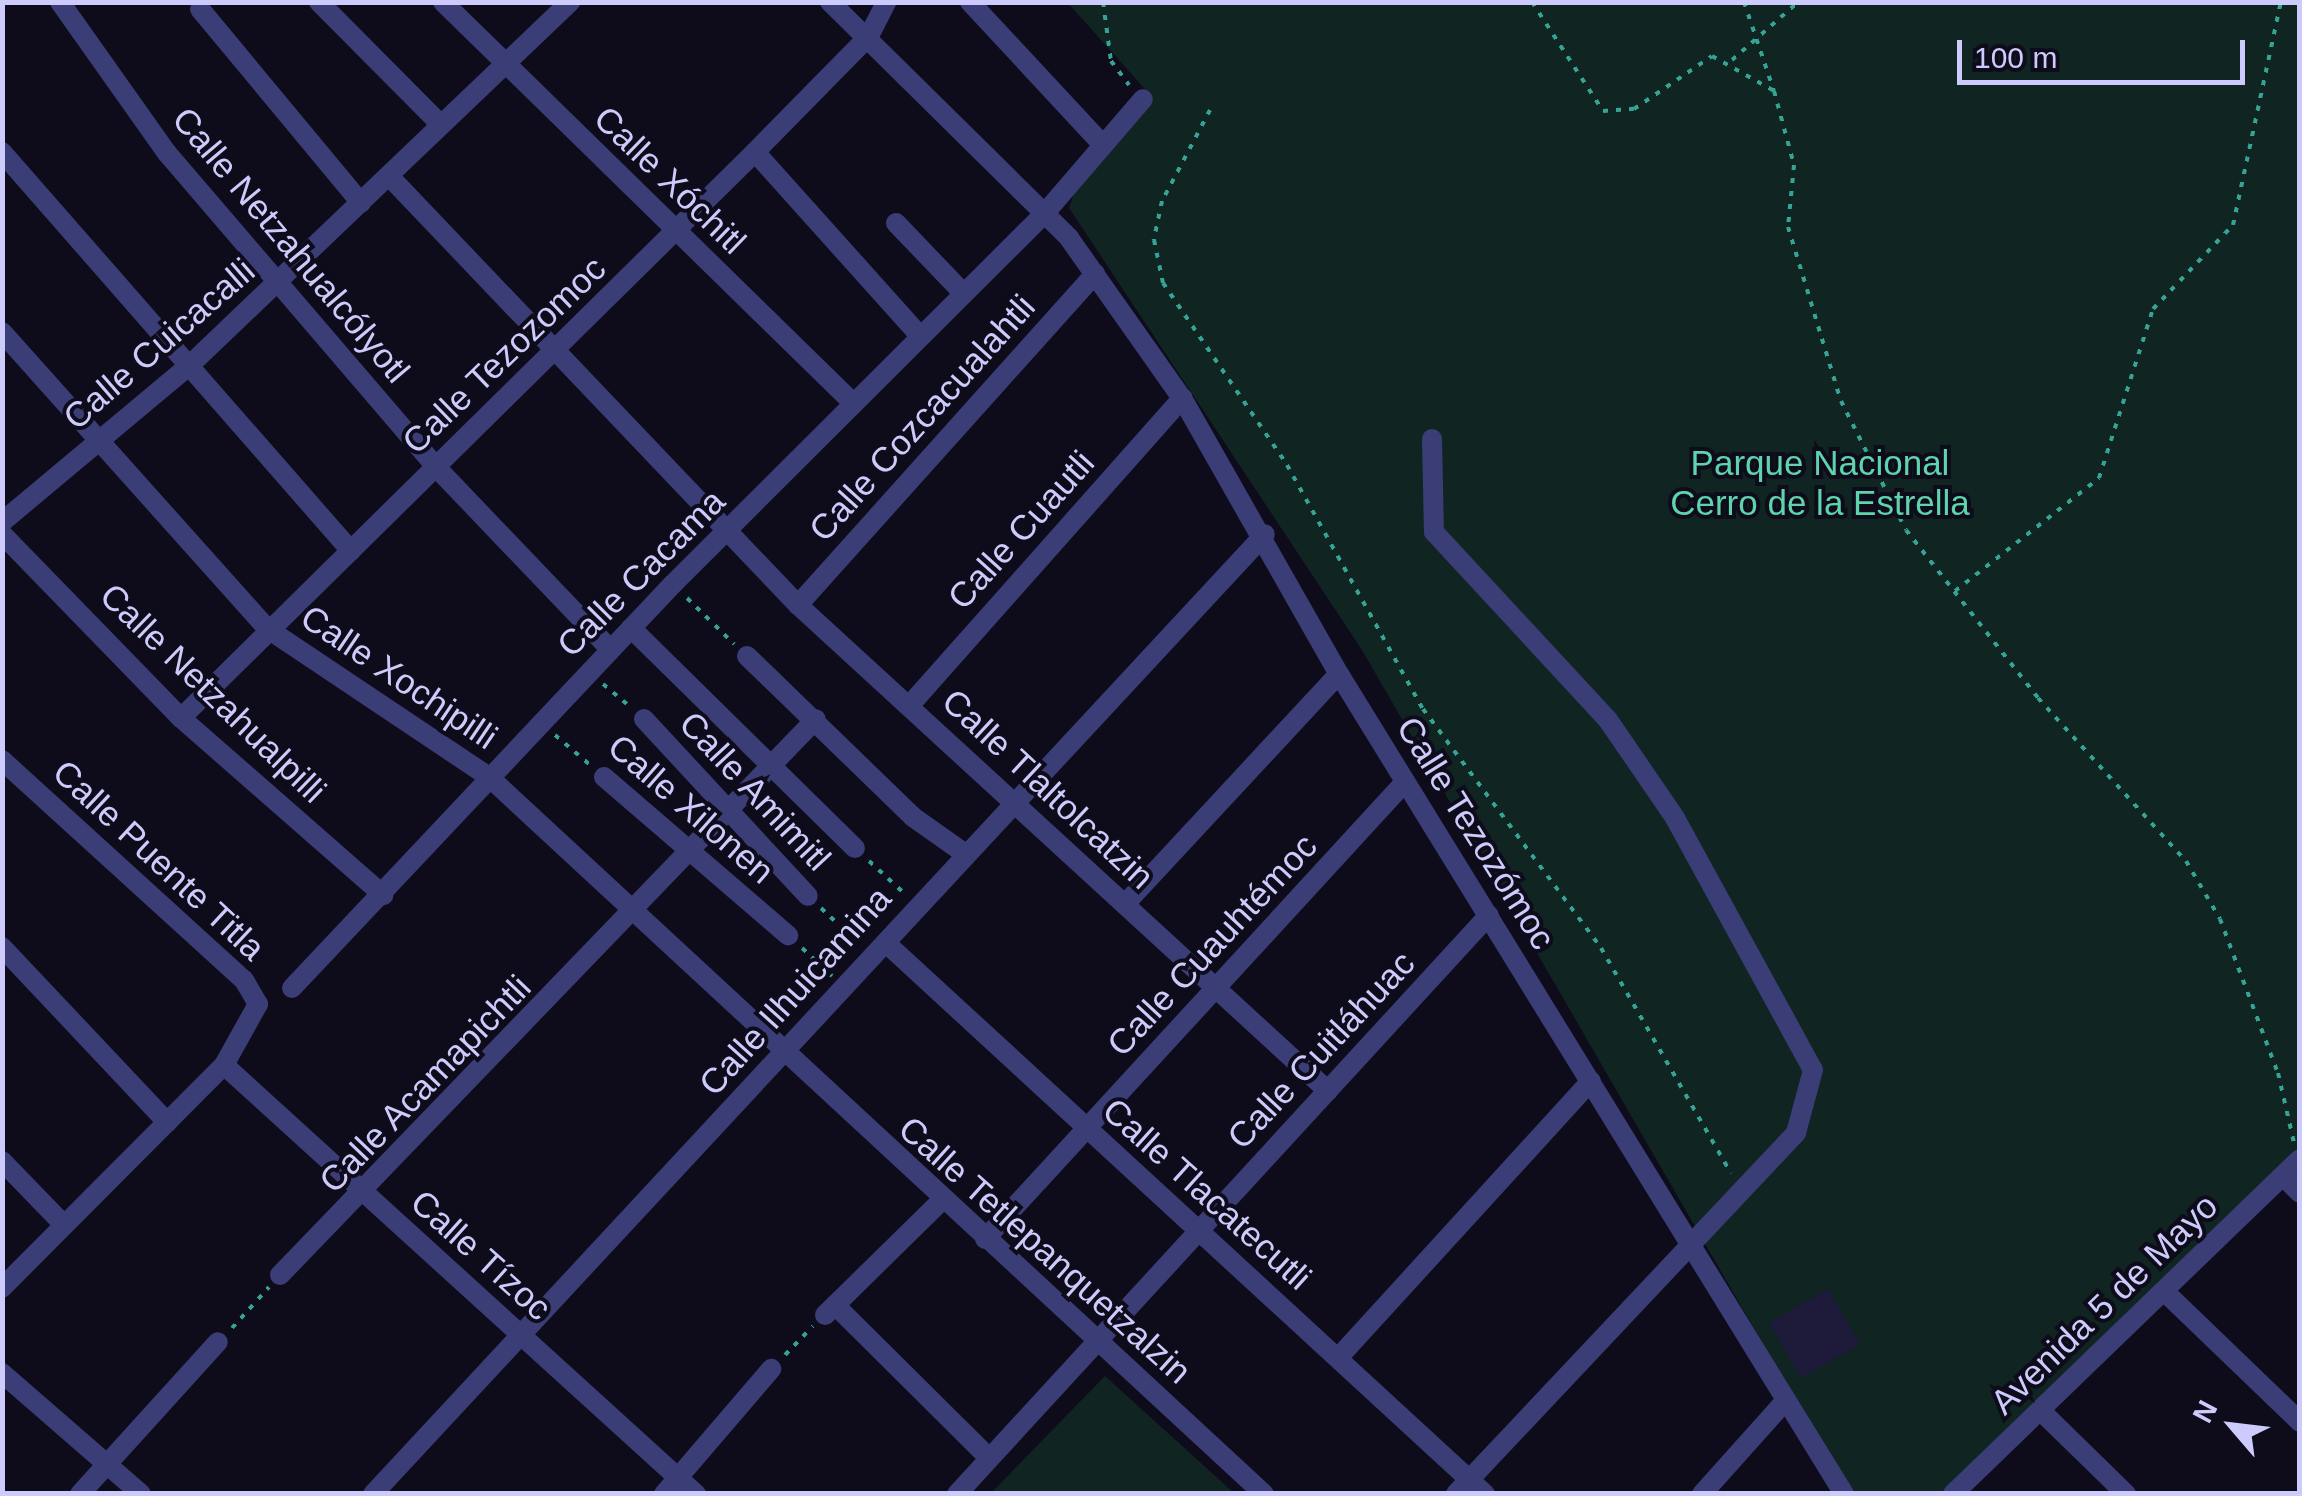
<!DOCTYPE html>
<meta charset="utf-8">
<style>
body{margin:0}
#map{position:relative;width:2302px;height:1496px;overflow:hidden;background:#0e0c1b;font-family:Arial,sans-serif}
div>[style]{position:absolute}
.green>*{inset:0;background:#102422}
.building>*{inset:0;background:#1e1a3a}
.path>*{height:4px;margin-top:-2px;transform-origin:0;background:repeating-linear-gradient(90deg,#36a495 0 5px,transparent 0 13px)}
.minor>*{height:20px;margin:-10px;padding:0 10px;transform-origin:10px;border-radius:10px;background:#3b3d77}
span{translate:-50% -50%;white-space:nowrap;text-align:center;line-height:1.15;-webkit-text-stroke:8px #0e0c1b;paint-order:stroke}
.street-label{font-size:35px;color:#cccbfb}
.park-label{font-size:35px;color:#5ed4ad}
.frame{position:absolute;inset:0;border:5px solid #cccbfb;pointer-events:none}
.north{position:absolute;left:2182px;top:1376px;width:100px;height:100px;-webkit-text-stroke:8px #0e0c1b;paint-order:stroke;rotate:298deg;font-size:28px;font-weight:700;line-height:40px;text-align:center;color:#cccbfb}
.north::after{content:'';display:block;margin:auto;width:35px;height:45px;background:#cccbfb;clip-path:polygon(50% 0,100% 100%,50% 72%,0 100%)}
.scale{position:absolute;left:1957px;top:40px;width:288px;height:45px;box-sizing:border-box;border:5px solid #cccbfb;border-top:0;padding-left:12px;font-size:30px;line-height:35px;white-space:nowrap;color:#cccbfb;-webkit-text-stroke:8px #0e0c1b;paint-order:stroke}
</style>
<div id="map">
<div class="green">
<div style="clip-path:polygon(1068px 3px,2299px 3px,2299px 1150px,1945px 1493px,1849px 1493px,1362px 650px,1069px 208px,1080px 176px,1152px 97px)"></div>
<div style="clip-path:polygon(1105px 1376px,1234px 1493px,991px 1493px)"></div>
</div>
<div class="building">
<div style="clip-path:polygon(1828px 1289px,1860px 1344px,1801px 1378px,1769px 1323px)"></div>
</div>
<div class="path">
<div style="left:1103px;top:2px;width:60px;rotate:82.3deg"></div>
<div style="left:1111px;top:61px;width:30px;rotate:53deg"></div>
<div style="left:1155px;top:2px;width:45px"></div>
<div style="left:1532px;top:2px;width:130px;rotate:56.9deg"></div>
<div style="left:1603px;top:111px;width:31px;rotate:-4deg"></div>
<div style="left:1634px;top:109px;width:94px;rotate:-34.2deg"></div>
<div style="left:1712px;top:56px;width:71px;rotate:29.4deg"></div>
<div style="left:1774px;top:91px;width:77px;rotate:74.9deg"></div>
<div style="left:1794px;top:165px;width:62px;rotate:95.5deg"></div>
<div style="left:1788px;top:227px;width:182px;rotate:73.1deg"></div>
<div style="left:1841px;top:401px;width:144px;rotate:63.3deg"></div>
<div style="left:1906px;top:530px;width:214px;rotate:51.8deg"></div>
<div style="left:2038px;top:698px;width:220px;rotate:47.8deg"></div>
<div style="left:2186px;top:861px;width:67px;rotate:59.6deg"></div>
<div style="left:2220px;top:919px;width:165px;rotate:69.4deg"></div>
<div style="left:2278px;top:1073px;width:72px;rotate:77.1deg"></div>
<div style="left:1744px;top:2px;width:94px;rotate:71.4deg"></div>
<div style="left:1732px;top:60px;width:88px;rotate:-41.3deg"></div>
<div style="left:1210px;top:110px;width:103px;rotate:117.8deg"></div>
<div style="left:1162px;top:201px;width:40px;rotate:102deg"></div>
<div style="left:1154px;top:240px;width:44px;rotate:78.2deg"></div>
<div style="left:1163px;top:283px;width:220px;rotate:55.7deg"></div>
<div style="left:1287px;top:465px;width:279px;rotate:60.9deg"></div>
<div style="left:1423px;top:709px;width:298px;rotate:53.3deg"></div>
<div style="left:1601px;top:948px;width:260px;rotate:60deg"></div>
<div style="left:1955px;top:591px;width:183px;rotate:-38.1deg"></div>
<div style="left:2099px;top:478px;width:177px;rotate:-72.3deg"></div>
<div style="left:2153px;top:309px;width:116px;rotate:-46.4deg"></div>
<div style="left:2233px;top:225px;width:228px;rotate:-77.9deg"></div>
<div style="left:687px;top:598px;width:66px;rotate:44.4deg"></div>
<div style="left:603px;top:684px;width:35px;rotate:40deg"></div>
<div style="left:555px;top:735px;width:45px;rotate:40.5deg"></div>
<div style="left:869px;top:861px;width:50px;rotate:42.6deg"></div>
<div style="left:821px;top:908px;width:51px;rotate:43.4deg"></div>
<div style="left:802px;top:948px;width:41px;rotate:43deg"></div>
<div style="left:232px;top:1328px;width:55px;rotate:-47.9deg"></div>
<div style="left:785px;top:1355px;width:40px;rotate:-46deg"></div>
</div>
<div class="minor">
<div style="left:60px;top:2px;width:185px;rotate:54.7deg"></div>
<div style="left:167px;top:153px;width:413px;rotate:49.4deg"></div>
<div style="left:436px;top:467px;width:252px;rotate:46.3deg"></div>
<div style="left:319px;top:2px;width:173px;rotate:45.2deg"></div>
<div style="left:443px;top:2px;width:573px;rotate:44.36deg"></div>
<div style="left:830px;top:2px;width:336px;rotate:44.6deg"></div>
<div style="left:1069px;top:238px;width:196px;rotate:54.8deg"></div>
<div style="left:1182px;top:398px;width:318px;rotate:60.4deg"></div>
<div style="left:1339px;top:674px;width:963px;rotate:58.37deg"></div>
<div style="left:970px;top:2px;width:191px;rotate:47.1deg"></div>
<div style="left:200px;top:9px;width:252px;rotate:50.3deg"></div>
<div style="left:2px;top:152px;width:530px;rotate:48.82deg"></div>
<div style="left:755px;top:152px;width:247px;rotate:48.1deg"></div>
<div style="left:389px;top:176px;width:593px;rotate:46.37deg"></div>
<div style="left:798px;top:605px;width:719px;rotate:42.52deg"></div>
<div style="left:896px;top:223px;width:98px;rotate:46.2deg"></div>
<div style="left:2px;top:332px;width:399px;rotate:48.2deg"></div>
<div style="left:268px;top:629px;width:265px;rotate:33.8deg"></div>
<div style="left:488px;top:776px;width:1057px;rotate:42.78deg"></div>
<div style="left:1432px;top:439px;width:93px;rotate:88.8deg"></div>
<div style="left:1434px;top:532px;width:256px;rotate:47.2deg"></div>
<div style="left:1608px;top:720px;width:119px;rotate:55.6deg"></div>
<div style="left:1675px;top:818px;width:287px;rotate:61.3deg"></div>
<div style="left:1813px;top:1070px;width:65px;rotate:105.1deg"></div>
<div style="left:1796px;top:1133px;width:496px;rotate:133.3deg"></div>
<div style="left:2px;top:522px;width:245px;rotate:-39.9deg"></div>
<div style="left:190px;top:365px;width:526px;rotate:-43.69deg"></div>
<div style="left:2px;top:534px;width:257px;rotate:45.8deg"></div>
<div style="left:181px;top:718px;width:269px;rotate:41.2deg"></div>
<div style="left:798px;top:605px;width:445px;rotate:-48.1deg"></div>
<div style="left:631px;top:628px;width:314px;rotate:44.5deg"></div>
<div style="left:747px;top:656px;width:231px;rotate:44.1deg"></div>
<div style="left:913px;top:817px;width:62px;rotate:35.2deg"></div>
<div style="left:909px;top:706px;width:412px;rotate:-48.4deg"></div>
<div style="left:181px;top:718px;width:806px;rotate:-44.6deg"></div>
<div style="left:755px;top:152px;width:163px;rotate:-45.5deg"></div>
<div style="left:869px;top:36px;width:38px;rotate:-63deg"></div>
<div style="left:644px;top:719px;width:241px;rotate:47.2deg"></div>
<div style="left:2px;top:760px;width:327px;rotate:42.3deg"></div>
<div style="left:244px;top:980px;width:28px;rotate:60deg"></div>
<div style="left:258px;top:1004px;width:70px;rotate:119.1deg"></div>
<div style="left:224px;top:1065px;width:315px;rotate:134.9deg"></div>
<div style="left:604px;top:777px;width:243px;rotate:40.7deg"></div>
<div style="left:1125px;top:904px;width:314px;rotate:-47.1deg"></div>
<div style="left:886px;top:943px;width:814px;rotate:42.61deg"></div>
<div style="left:2px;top:947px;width:241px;rotate:46.7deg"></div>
<div style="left:292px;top:988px;width:555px;rotate:-46.68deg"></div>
<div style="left:673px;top:584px;width:525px;rotate:-44.92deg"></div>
<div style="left:1045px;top:213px;width:150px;rotate:-49.3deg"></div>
<div style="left:224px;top:1065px;width:638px;rotate:42.27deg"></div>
<div style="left:2px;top:1161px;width:89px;rotate:45.9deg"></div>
<div style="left:2283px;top:1176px;width:24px;rotate:45deg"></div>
<div style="left:985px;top:1239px;width:621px;rotate:-47.42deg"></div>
<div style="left:280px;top:1275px;width:772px;rotate:-46.05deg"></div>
<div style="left:2166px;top:1293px;width:186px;rotate:43.9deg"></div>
<div style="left:835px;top:1305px;width:217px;rotate:44.8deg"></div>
<div style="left:825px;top:1315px;width:164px;rotate:-44.5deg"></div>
<div style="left:1338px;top:1358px;width:375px;rotate:-47.6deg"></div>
<div style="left:2px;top:1373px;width:184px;rotate:41deg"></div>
<div style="left:2041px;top:1411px;width:119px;rotate:44.3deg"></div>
<div style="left:80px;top:1494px;width:205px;rotate:-47.8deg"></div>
<div style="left:373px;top:1494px;width:1310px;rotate:-47.1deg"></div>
<div style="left:664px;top:1494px;width:165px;rotate:-49.4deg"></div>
<div style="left:957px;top:1494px;width:786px;rotate:-47.42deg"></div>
<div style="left:1702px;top:1494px;width:126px;rotate:-48.2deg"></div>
<div style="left:1953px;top:1494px;width:482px;rotate:-44deg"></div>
</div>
<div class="street-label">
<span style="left:670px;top:180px;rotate:44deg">Calle Xóchitl</span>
<span style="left:291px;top:245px;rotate:50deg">Calle Netzahualcólyotl</span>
<span style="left:159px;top:344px;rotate:-41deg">Calle Cuicacalli</span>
<span style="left:504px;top:355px;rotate:-44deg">Calle Tezozomoc</span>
<span style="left:922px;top:418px;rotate:-48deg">Calle Cozcacualahtli</span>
<span style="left:1021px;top:530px;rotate:-48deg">Calle Cuautli</span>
<span style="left:641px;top:573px;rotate:-45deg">Calle Cacama</span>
<span style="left:399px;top:677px;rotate:34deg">Calle Xochipilli</span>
<span style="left:213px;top:693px;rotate:44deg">Calle Netzahualpilli</span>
<span style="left:1048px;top:789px;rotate:43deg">Calle Tlaltolcatzin</span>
<span style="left:755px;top:791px;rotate:47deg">Calle Amimitl</span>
<span style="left:691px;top:809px;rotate:41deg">Calle Xilonen</span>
<span style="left:1476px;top:833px;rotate:58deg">Calle Tezozómoc</span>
<span style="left:159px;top:860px;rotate:43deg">Calle Puente Titla</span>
<span style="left:1212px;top:945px;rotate:-47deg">Calle Cuauhtémoc</span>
<span style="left:795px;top:991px;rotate:-48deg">Calle Ilhuicamina</span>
<span style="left:1321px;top:1050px;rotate:-47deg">Calle Cuitláhuac</span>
<span style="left:425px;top:1084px;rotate:-46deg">Calle Acamapichtli</span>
<span style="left:1207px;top:1194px;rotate:42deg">Calle Tlacatecutli</span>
<span style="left:1045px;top:1250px;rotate:42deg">Calle Tetlepanquetzalzin</span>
<span style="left:481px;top:1255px;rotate:42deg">Calle Tízoc</span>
<span style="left:2104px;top:1304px;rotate:-44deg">Avenida 5 de Mayo</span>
</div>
<div class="park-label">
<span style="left:1820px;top:483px">Parque Nacional<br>Cerro de la Estrella</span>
</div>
<div class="frame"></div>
<div class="north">N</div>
<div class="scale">100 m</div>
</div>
